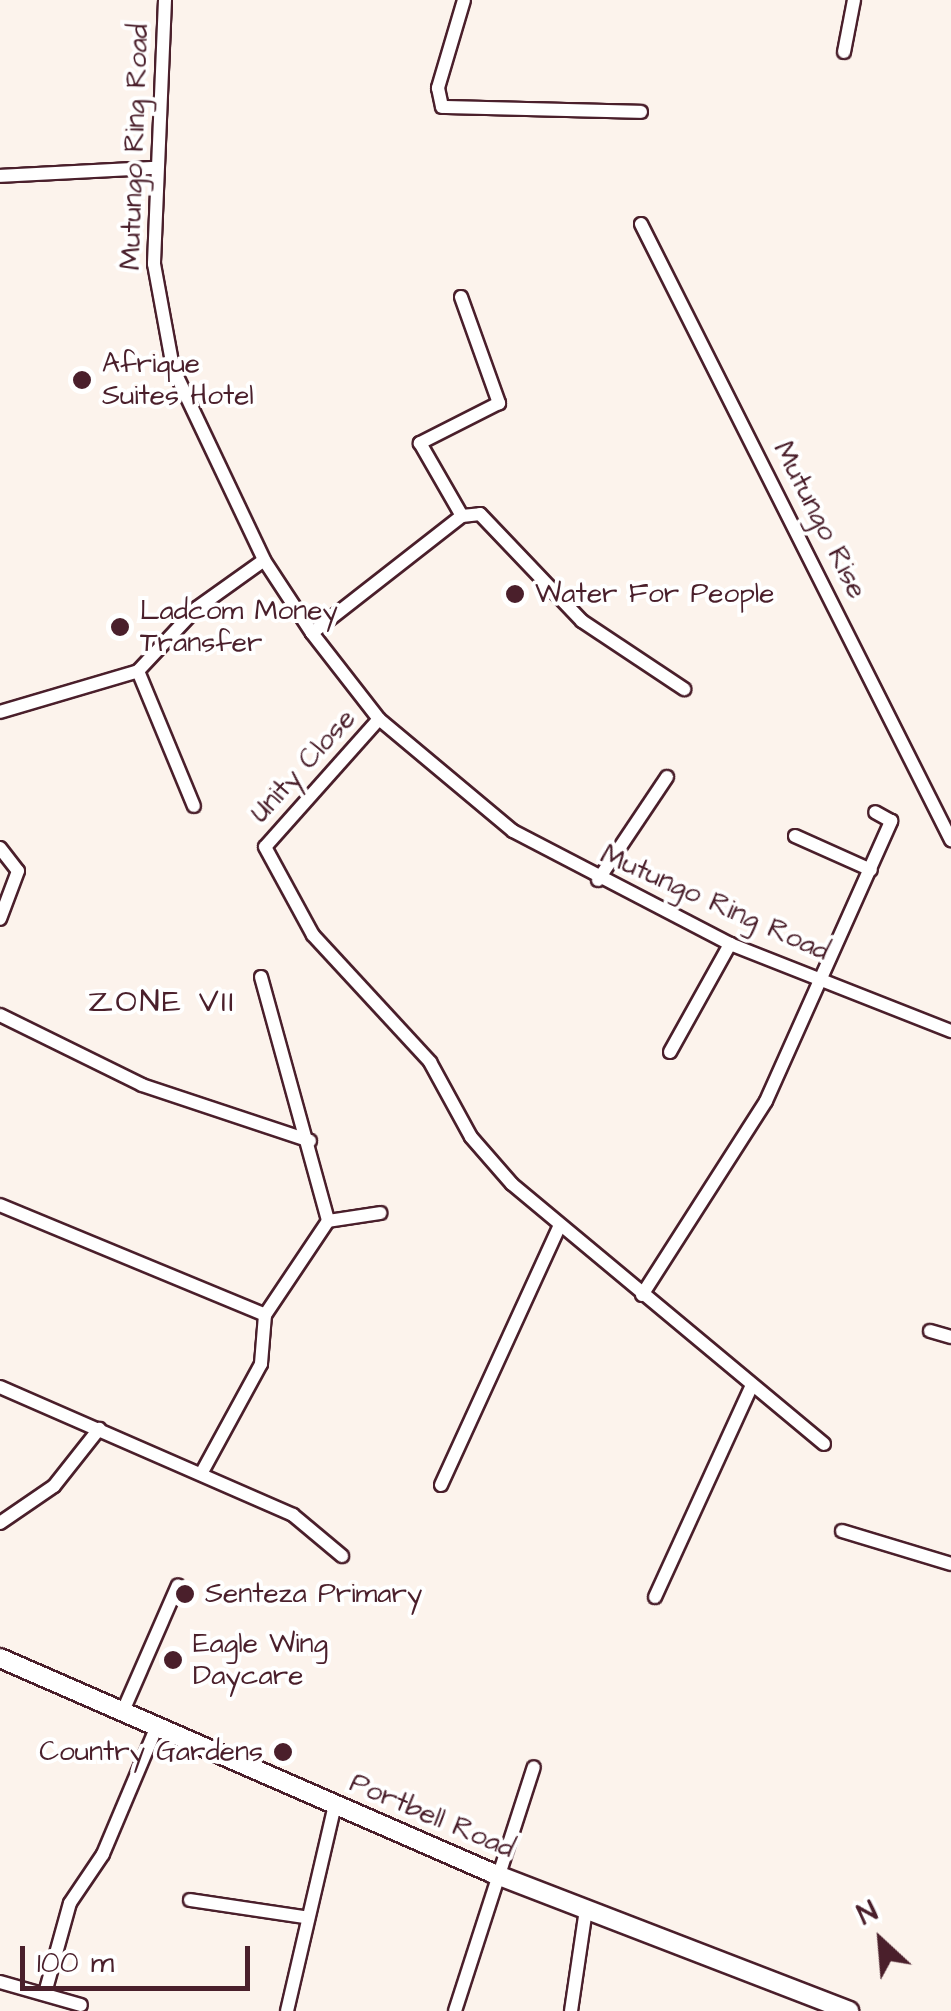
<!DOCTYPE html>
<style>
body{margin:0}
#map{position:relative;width:951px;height:2011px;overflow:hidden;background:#fcf3ec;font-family:"Architects Daughter",sans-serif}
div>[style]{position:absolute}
.roads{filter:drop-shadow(2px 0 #4a1f2b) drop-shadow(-2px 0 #4a1f2b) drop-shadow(0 2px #4a1f2b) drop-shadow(0 -2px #4a1f2b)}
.minor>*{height:12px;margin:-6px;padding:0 6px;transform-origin:6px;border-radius:6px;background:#fff}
.secondary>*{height:18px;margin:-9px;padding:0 9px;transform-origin:9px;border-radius:9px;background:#fff}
.dots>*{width:28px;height:28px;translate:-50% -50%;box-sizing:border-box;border:5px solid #fff;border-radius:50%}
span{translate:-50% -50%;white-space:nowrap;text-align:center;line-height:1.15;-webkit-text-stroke:8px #fff;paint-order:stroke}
.street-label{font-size:28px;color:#4a1f2b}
.poi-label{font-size:28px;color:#4a1f2b}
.left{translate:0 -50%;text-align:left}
.right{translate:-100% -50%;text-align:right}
.quarter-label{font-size:32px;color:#4a1f2b;letter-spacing:2.5px}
.north{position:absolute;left:831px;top:1891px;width:100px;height:100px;-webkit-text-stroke:8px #fff;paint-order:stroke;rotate:334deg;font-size:28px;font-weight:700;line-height:40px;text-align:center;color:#4a1f2b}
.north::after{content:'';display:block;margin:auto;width:35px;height:45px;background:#4a1f2b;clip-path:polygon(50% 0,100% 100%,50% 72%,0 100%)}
.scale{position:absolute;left:20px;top:1946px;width:230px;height:45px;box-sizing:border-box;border:5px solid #4a1f2b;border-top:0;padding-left:12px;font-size:30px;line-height:35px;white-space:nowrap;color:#4a1f2b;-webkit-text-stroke:8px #fff;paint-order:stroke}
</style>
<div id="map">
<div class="roads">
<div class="minor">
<div style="left:165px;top:0;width:264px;rotate:92.4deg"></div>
<div style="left:154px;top:264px;width:106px;rotate:79.6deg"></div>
<div style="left:173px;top:368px;width:212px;rotate:64.6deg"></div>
<div style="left:264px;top:560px;width:87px;rotate:56.7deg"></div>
<div style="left:312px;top:633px;width:109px;rotate:52.1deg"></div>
<div style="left:379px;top:719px;width:175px;rotate:39.9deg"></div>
<div style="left:513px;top:831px;width:245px;rotate:27.5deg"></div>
<div style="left:730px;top:944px;width:238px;rotate:21.5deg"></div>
<div style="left:464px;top:0;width:92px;rotate:106.5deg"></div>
<div style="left:438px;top:88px;width:19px;rotate:78deg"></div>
<div style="left:442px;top:107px;width:199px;rotate:1.4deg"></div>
<div style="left:844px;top:52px;width:53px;rotate:-79.1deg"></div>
<div style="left:0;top:176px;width:155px;rotate:-3deg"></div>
<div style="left:641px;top:224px;width:690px;rotate:63.29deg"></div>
<div style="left:461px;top:297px;width:113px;rotate:70.3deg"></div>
<div style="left:499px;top:403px;width:89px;rotate:153.1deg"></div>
<div style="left:420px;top:443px;width:84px;rotate:60.1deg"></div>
<div style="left:312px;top:633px;width:190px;rotate:-38deg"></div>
<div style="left:462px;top:516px;width:18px;rotate:-6deg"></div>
<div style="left:480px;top:514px;width:148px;rotate:46.4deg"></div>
<div style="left:582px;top:621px;width:123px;rotate:33.7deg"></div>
<div style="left:138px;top:671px;width:146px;rotate:67.5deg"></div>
<div style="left:0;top:712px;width:144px;rotate:-16.5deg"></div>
<div style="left:138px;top:671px;width:86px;rotate:-46.9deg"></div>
<div style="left:197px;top:608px;width:82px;rotate:-35.6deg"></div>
<div style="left:379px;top:719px;width:171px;rotate:131.7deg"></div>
<div style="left:265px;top:847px;width:100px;rotate:61.4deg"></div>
<div style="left:313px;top:935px;width:173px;rotate:47.3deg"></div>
<div style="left:430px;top:1062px;width:85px;rotate:61.3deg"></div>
<div style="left:471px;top:1137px;width:62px;rotate:48.9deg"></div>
<div style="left:512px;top:1184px;width:406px;rotate:39.8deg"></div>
<div style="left:795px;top:836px;width:83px;rotate:24.1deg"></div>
<div style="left:0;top:848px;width:29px;rotate:52deg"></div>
<div style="left:18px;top:871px;width:51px;rotate:110.6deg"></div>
<div style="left:598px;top:880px;width:124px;rotate:-56.2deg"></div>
<div style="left:261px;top:977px;width:253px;rotate:74.6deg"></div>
<div style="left:328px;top:1221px;width:113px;rotate:123.8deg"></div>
<div style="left:0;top:1015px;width:158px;rotate:26.2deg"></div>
<div style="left:142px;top:1085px;width:177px;rotate:18.4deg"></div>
<div style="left:670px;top:1052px;width:124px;rotate:-60.9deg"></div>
<div style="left:0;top:1205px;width:287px;rotate:22.5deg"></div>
<div style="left:265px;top:1315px;width:49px;rotate:94.7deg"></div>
<div style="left:261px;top:1364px;width:125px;rotate:118.6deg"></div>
<div style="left:328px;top:1221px;width:53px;rotate:-8.7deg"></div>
<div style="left:642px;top:1295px;width:230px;rotate:-57.4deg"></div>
<div style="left:766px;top:1101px;width:307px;rotate:-65.9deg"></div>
<div style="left:891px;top:821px;width:18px;rotate:-151deg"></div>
<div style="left:930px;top:1331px;width:22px;rotate:16deg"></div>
<div style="left:0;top:1387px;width:320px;rotate:23.6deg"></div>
<div style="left:293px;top:1515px;width:64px;rotate:39.9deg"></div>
<div style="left:441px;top:1485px;width:284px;rotate:-65.4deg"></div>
<div style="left:0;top:1523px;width:65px;rotate:-34.4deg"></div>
<div style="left:54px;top:1486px;width:73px;rotate:-51.7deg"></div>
<div style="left:842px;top:1531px;width:114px;rotate:16.8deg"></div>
<div style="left:655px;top:1597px;width:231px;rotate:-65.4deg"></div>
<div style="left:123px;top:1711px;width:137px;rotate:-66.4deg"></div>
<div style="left:190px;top:1900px;width:115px;rotate:8.5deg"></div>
<div style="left:0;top:1982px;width:84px;rotate:15.9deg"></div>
<div style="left:45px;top:1993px;width:93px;rotate:-74.5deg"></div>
<div style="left:70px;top:1903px;width:59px;rotate:-56deg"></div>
<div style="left:103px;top:1854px;width:139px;rotate:-67.1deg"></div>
<div style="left:287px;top:2011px;width:212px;rotate:-76.9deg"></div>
<div style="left:455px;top:2011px;width:256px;rotate:-72.1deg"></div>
<div style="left:571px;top:2011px;width:103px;rotate:-81.6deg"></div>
</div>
<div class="secondary">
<div style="left:0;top:1658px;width:537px;rotate:23.6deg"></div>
<div style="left:492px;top:1873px;width:383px;rotate:21.1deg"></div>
</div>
</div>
<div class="dots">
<div style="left:82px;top:380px;background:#4a1f2b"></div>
<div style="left:515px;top:594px;background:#4a1f2b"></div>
<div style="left:120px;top:627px;background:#4a1f2b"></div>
<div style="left:185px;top:1594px;background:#4a1f2b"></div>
<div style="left:173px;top:1660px;background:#4a1f2b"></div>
<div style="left:283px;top:1752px;background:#4a1f2b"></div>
</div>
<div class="street-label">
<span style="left:135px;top:147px;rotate:-88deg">Mutungo Ring Road</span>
<span style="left:820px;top:520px;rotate:63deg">Mutungo Rise</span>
<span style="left:303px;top:766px;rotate:-48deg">Unity Close</span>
<span style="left:715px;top:903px;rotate:24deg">Mutungo Ring Road</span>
<span style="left:432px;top:1816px;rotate:23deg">Portbell Road</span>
</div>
<div class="poi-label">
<span class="left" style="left:102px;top:380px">Afrique<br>Suites Hotel</span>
<span class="left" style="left:535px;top:594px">Water For People</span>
<span class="left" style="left:140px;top:627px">Ladcom Money<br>Transfer</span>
<span class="left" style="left:205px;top:1594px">Senteza Primary</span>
<span class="left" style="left:193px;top:1660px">Eagle Wing<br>Daycare</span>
<span class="right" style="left:263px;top:1752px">Country Gardens</span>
</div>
<div class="quarter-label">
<span style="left:162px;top:1002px">ZONE VII</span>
</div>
<div class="north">N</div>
<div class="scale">100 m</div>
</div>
